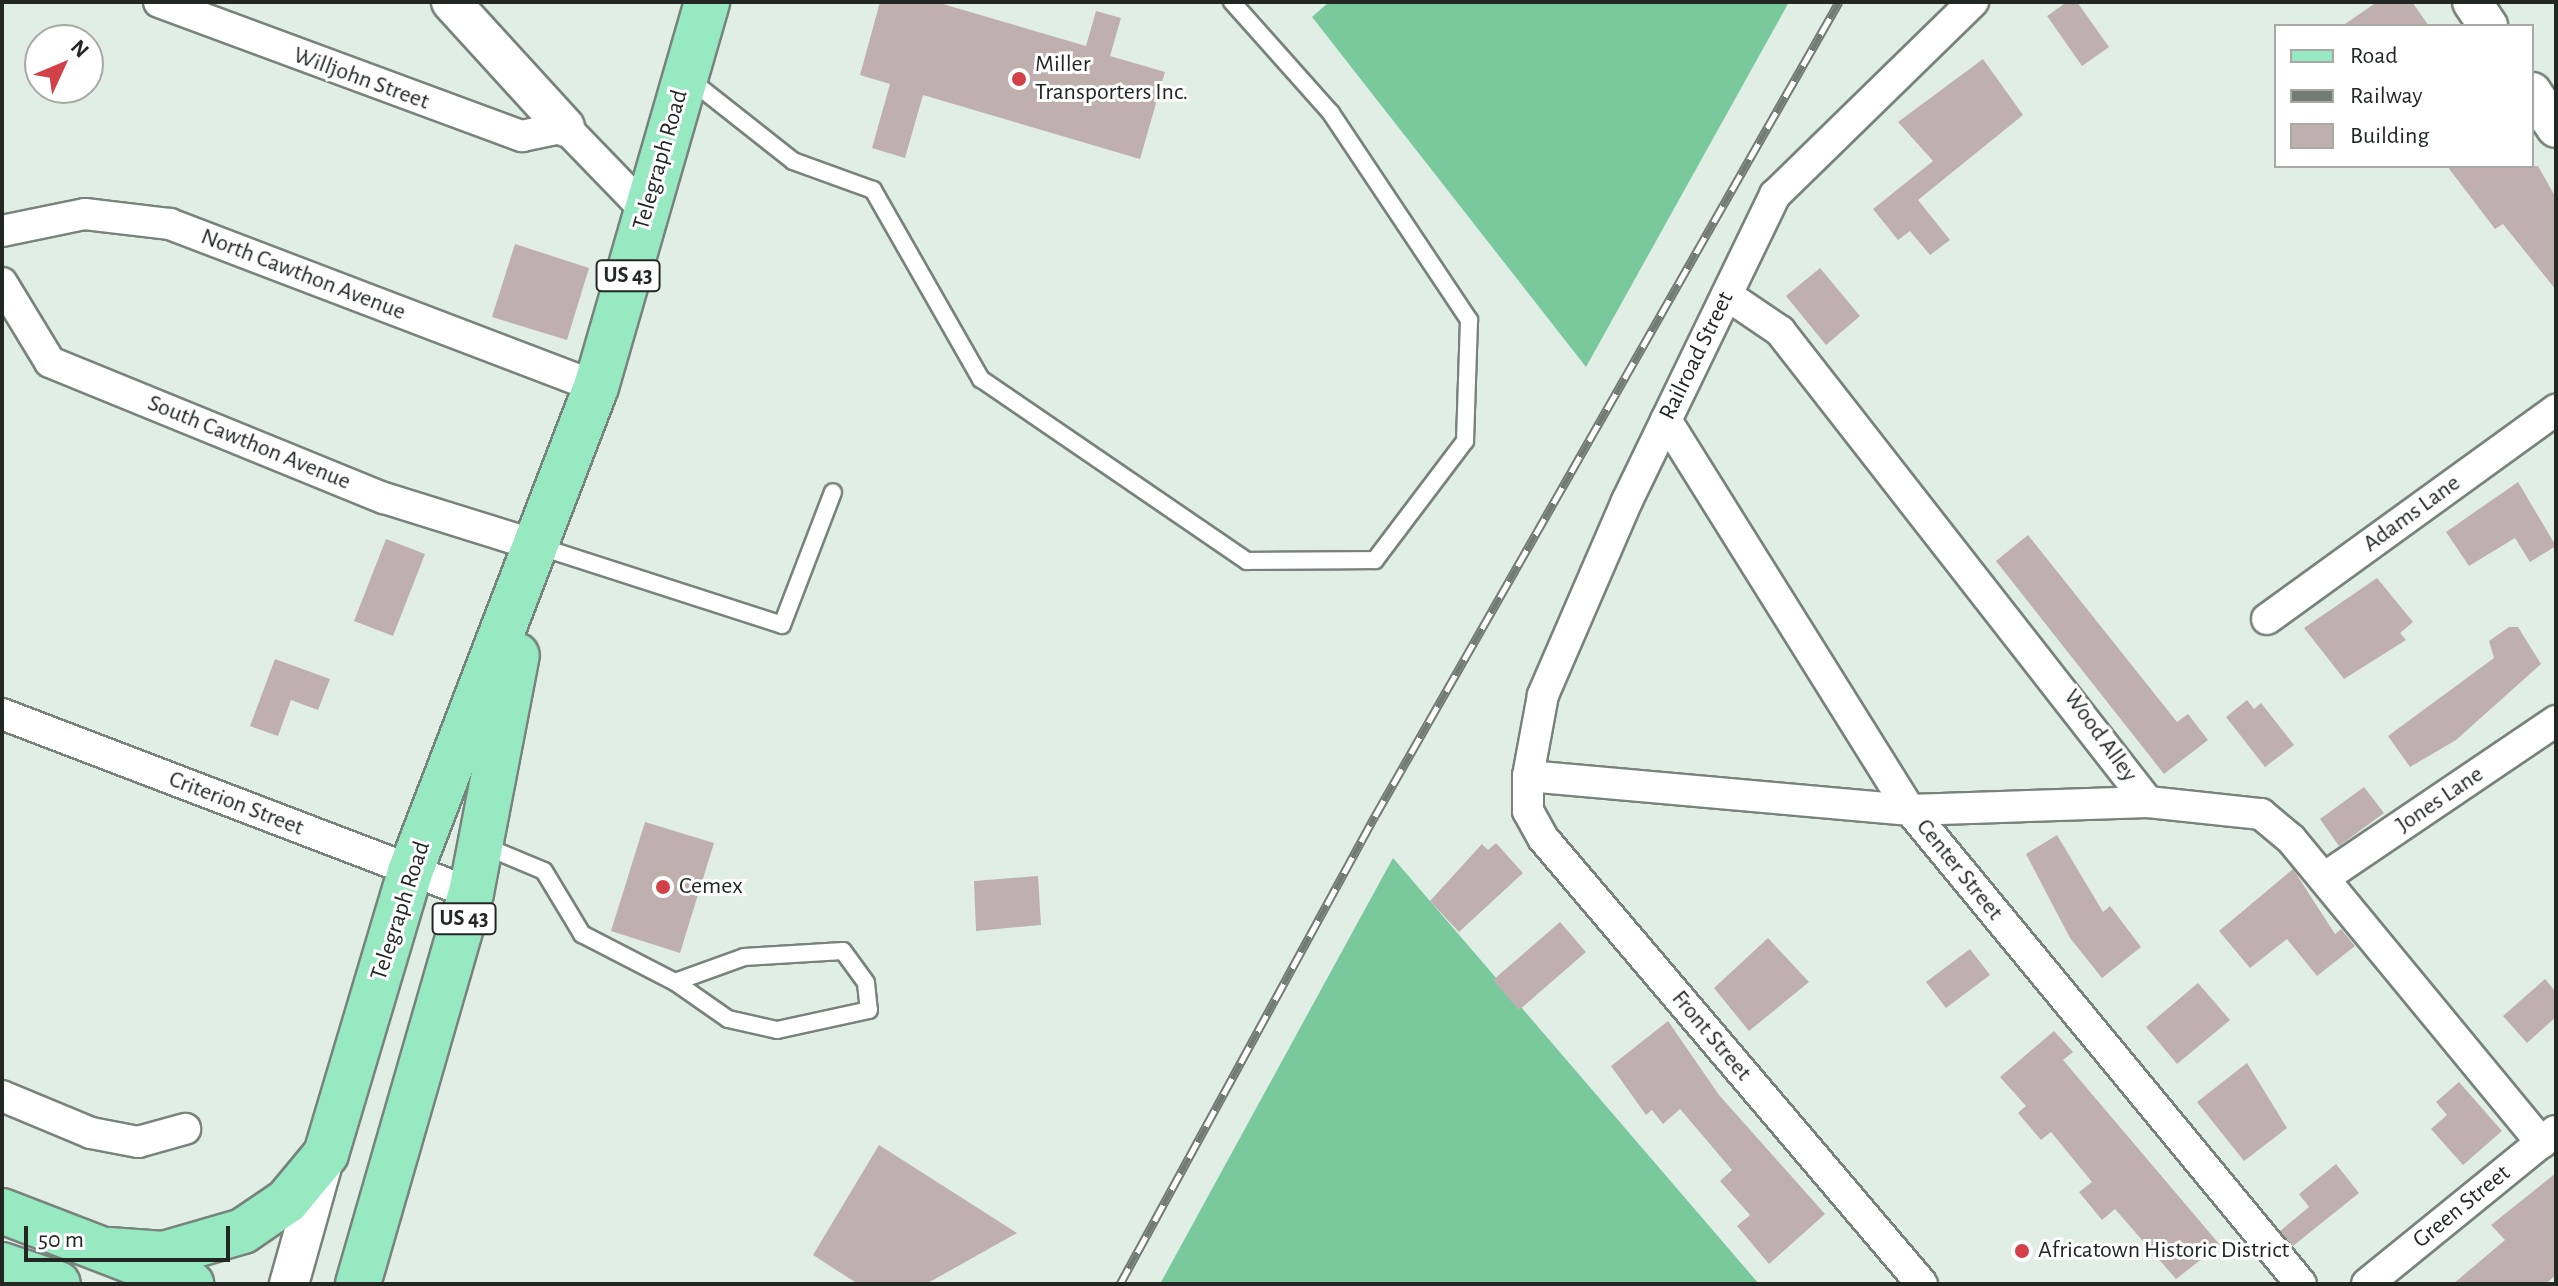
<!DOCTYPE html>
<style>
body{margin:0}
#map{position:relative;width:2558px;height:1286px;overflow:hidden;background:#e1eee6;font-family:"Alegreya Sans",sans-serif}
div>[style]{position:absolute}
.forest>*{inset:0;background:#7ac99d}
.building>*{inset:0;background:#bfb0af}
.roads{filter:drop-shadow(2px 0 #77837c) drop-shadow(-2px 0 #77837c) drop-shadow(0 2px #77837c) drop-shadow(0 -2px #77837c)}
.service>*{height:16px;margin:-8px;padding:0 8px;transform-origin:8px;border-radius:8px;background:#fff}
.minor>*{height:30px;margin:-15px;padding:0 15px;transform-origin:15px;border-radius:15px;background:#fff}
.tertiary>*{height:38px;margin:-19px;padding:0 19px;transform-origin:19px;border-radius:19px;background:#fff}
.primary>*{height:44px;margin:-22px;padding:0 22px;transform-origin:22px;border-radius:22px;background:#97e9c2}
.rail>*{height:9px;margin-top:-4.5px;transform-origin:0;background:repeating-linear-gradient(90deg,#fff 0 18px,#737b76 0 36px);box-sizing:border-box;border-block:2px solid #737b76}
.dots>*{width:22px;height:22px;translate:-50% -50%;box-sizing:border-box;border:4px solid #fff;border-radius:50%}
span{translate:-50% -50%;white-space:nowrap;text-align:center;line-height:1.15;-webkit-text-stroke:6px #fff;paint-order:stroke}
.shield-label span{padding:2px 6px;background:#fff;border:2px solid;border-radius:6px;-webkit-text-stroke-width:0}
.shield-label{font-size:22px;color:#222724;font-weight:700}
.poi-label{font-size:24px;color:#222724}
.left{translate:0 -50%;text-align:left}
.street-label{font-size:24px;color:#222724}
.frame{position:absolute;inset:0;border:4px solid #222724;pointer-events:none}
.legend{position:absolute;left:2274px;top:24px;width:260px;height:144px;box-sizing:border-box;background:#fff;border:2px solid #a7a9a7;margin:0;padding:10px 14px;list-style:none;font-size:24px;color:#222724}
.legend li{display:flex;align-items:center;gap:16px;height:40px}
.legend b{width:40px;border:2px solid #a7a9a7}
.north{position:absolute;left:24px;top:24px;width:80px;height:80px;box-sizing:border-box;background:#fff;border:2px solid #a7a9a7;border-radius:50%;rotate:46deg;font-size:22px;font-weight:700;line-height:32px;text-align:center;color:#222724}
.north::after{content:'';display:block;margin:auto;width:28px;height:36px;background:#d14147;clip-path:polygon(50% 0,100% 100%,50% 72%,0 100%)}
.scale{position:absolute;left:24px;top:1226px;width:206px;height:36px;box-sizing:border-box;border:4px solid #222724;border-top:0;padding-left:10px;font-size:24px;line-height:28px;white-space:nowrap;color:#222724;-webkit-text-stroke:6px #fff;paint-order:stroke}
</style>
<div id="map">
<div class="forest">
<div style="clip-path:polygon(1329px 2px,1789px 2px,1586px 367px,1312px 17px)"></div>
<div style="clip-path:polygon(1393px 858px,1759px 1284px,1160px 1284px)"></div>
</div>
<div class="building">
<div style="clip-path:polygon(880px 2px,936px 2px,1086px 46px,1096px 11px,1121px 18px,1110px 56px,1165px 72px,1140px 159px,923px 95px,905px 158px,872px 148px,890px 84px,860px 75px)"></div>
<div style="clip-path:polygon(2067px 2px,2077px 2px,2109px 47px,2082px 66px,2047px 16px)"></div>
<div style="clip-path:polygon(2377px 2px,2412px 2px,2429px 26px,2342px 26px)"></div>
<div style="clip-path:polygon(1983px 59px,2023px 115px,1918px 200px,1950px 240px,1930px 255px,1910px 231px,1898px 240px,1873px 209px,1933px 161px,1898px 122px)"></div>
<div style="clip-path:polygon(2447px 166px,2538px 166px,2556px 198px,2556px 290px,2503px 224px,2495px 229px)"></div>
<div style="clip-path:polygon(515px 244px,589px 268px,567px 340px,492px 317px)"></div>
<div style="clip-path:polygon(1820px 268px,1860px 316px,1826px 345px,1786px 296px)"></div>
<div style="clip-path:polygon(2518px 482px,2556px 546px,2530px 562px,2515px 538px,2469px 566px,2446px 532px)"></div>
<div style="clip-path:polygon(2028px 535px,2177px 722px,2188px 714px,2208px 740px,2164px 774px,1996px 561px)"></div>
<div style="clip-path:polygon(386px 539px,425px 554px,393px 636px,354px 621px)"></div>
<div style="clip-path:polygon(2377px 578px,2413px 622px,2400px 633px,2406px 640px,2344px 679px,2304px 628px)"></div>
<div style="clip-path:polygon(2509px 627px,2518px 627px,2541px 664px,2456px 740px,2410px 767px,2388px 736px,2494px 658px,2489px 641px)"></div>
<div style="clip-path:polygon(275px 659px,330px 679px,318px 710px,291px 700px,278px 736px,250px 726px)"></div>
<div style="clip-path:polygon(2247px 700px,2254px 709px,2261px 703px,2294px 745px,2265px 767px,2226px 717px)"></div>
<div style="clip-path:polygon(2364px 787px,2384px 813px,2339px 846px,2320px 819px)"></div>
<div style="clip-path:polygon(645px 822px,714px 843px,680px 953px,611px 931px)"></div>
<div style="clip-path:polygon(2057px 835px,2103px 912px,2110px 906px,2141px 947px,2102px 978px,2070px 938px,2026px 854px)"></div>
<div style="clip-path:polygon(1496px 843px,1523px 873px,1459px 932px,1430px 901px,1482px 844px,1488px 850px)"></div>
<div style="clip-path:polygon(2293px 869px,2335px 934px,2341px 929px,2355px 946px,2317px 976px,2287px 939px,2250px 968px,2219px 931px)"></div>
<div style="clip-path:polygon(1038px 876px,1041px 925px,976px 931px,974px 881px)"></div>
<div style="clip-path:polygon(1560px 922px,1586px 952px,1519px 1010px,1493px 980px)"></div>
<div style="clip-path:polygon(1768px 938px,1809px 982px,1749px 1031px,1714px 988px)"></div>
<div style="clip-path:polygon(1970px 949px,1990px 975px,1946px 1008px,1926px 982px)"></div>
<div style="clip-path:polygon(2545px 979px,2556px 992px,2556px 1017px,2527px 1043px,2503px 1016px)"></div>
<div style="clip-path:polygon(2198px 983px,2230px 1020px,2177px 1064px,2146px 1027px)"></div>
<div style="clip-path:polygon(1668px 1021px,1719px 1095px,1825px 1214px,1769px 1264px,1737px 1226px,1750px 1215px,1720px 1181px,1732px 1170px,1680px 1109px,1663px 1124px,1652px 1110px,1646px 1115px,1611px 1066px)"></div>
<div style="clip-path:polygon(2054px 1031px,2073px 1052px,2063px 1060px,2220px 1245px,2176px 1279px,2115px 1209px,2102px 1220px,2079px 1192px,2092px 1182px,2051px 1132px,2041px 1140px,2018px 1113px,2026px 1106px,2000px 1077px)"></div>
<div style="clip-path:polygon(2247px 1063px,2287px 1128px,2244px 1161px,2197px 1102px)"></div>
<div style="clip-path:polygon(2459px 1082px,2502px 1131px,2463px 1165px,2431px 1129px,2447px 1115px,2436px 1102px)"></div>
<div style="clip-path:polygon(879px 1145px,1017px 1233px,926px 1284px,858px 1284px,813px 1255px)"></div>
<div style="clip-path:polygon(2336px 1164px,2359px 1193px,2293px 1246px,2280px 1231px,2309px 1207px,2299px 1194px)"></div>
<div style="clip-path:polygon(2556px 1173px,2556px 1275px,2546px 1284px,2453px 1284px,2505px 1240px,2491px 1225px)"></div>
</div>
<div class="roads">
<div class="service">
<div style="left:688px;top:78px;width:134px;rotate:38.3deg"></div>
<div style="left:793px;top:161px;width:85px;rotate:19.9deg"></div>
<div style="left:873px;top:190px;width:218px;rotate:60.3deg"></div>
<div style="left:981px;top:379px;width:322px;rotate:34.4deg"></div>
<div style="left:1247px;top:561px;width:128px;rotate:-0.4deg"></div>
<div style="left:1375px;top:560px;width:149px;rotate:-52.9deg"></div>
<div style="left:1465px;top:441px;width:121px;rotate:-88.1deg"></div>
<div style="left:1469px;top:320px;width:249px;rotate:-123.7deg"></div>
<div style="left:1331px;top:113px;width:149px;rotate:-131.7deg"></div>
<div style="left:538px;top:546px;width:256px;rotate:17.9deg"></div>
<div style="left:782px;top:625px;width:142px;rotate:-69deg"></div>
<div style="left:482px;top:845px;width:67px;rotate:22.8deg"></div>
<div style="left:544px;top:871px;width:74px;rotate:58.9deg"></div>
<div style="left:582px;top:934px;width:105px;rotate:27.3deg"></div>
<div style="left:843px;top:951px;width:39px;rotate:54deg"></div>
<div style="left:866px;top:983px;width:27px;rotate:84deg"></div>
<div style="left:869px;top:1010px;width:94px;rotate:167.7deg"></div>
<div style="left:777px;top:1030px;width:50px;rotate:-167.3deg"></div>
<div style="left:728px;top:1019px;width:65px;rotate:-145.1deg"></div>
<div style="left:675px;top:982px;width:73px;rotate:-19.9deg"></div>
<div style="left:744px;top:957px;width:99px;rotate:-3.5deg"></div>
</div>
<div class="minor">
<div style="left:159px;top:2px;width:387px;rotate:20.3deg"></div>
<div style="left:522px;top:136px;width:44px;rotate:-11.8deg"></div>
<div style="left:565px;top:127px;width:117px;rotate:46deg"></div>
<div style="left:2px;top:231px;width:85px;rotate:-11.6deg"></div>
<div style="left:85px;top:214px;width:86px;rotate:6.7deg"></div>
<div style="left:170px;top:224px;width:456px;rotate:20.9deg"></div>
<div style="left:2px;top:283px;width:92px;rotate:58.7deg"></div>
<div style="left:50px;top:362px;width:361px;rotate:22.2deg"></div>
<div style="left:384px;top:498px;width:161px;rotate:17.3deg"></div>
<div style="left:1727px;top:295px;width:64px;rotate:34.2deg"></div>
<div style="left:1780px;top:331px;width:598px;rotate:52deg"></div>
<div style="left:2148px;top:802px;width:114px;rotate:6.1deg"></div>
<div style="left:2261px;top:814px;width:39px;rotate:40deg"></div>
<div style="left:2291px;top:839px;width:394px;rotate:50.5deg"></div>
<div style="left:1666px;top:420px;width:460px;rotate:58deg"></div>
<div style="left:1910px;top:810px;width:614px;rotate:50.48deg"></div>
<div style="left:2267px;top:619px;width:357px;rotate:-35.9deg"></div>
<div style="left:2px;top:714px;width:502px;rotate:20.89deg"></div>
<div style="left:1528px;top:776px;width:384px;rotate:5.1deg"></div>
<div style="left:1910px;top:810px;width:238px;rotate:-1.9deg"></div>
<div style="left:2324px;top:878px;width:280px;rotate:-34.1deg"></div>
<div style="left:2px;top:1096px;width:96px;rotate:22.6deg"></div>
<div style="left:91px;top:1133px;width:48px;rotate:10.8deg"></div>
<div style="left:138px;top:1142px;width:49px;rotate:-15.5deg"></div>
<div style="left:1922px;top:1284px;width:585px;rotate:-130.36deg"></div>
<div style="left:1543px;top:838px;width:31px;rotate:-119deg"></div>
<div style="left:1528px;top:811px;width:35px;rotate:-90deg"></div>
<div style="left:1528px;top:776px;width:82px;rotate:-79.5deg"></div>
<div style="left:1543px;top:695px;width:211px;rotate:-66.6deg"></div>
<div style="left:1627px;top:501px;width:340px;rotate:-64.2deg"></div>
<div style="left:1775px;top:195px;width:277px;rotate:-44.3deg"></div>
<div style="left:2367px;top:1284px;width:242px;rotate:-39.1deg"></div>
</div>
<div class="tertiary">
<div style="left:451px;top:2px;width:169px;rotate:47.6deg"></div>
<div style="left:2472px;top:2px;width:29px;rotate:56deg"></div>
<div style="left:2532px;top:92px;width:43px;rotate:56.3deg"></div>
<div style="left:289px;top:1284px;width:133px;rotate:-74.3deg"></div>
</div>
<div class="primary">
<div style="left:2px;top:1211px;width:203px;rotate:21.1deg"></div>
<div style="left:109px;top:1250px;width:55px;rotate:4.2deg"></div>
<div style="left:164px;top:1254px;width:82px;rotate:-16.2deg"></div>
<div style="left:243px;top:1231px;width:53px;rotate:-34.3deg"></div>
<div style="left:287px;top:1201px;width:61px;rotate:-50.3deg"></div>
<div style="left:326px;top:1154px;width:294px;rotate:-73.4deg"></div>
<div style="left:410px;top:872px;width:519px;rotate:-69.02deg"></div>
<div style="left:596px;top:387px;width:401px;rotate:-73.9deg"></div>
<div style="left:2px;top:1265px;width:59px;rotate:18.7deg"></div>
<div style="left:358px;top:1284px;width:407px;rotate:-73.9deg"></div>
<div style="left:471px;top:893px;width:242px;rotate:-79.1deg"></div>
</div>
</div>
<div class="rail">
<div style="left:1120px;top:1284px;width:533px;rotate:-61.42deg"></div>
<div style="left:1375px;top:816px;width:937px;rotate:-60.32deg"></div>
</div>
<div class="dots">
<div style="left:1019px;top:79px;background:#d14147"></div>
<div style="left:663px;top:887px;background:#d14147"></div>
<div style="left:2022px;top:1251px;background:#d14147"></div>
</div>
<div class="shield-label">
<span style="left:628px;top:276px">US 43</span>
<span style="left:464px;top:919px">US 43</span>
</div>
<div class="poi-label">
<span class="left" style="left:1035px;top:79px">Miller<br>Transporters Inc.</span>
<span class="left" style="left:679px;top:887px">Cemex</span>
<span class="left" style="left:2038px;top:1251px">Africatown Historic District</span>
</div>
<div class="street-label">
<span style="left:361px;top:79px;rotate:20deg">Willjohn Street</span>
<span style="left:661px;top:160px;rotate:-74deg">Telegraph Road</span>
<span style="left:303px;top:275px;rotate:21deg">North Cawthon Avenue</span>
<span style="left:1697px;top:356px;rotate:-64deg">Railroad Street</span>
<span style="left:249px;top:443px;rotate:22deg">South Cawthon Avenue</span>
<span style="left:2412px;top:514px;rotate:-36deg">Adams Lane</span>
<span style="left:2100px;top:736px;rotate:54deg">Wood Alley</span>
<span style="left:2440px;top:800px;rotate:-34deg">Jones Lane</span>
<span style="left:236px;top:804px;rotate:21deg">Criterion Street</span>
<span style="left:1959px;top:870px;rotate:51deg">Center Street</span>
<span style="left:401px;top:911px;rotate:-72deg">Telegraph Road</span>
<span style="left:1711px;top:1036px;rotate:50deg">Front Street</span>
<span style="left:2462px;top:1207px;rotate:-39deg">Green Street</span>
</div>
<div class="frame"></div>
<ul class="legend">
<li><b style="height:10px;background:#97e9c2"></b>Road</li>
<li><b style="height:10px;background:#737b76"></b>Railway</li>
<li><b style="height:22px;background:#bfb0af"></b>Building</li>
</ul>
<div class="north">N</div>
<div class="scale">50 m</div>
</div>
